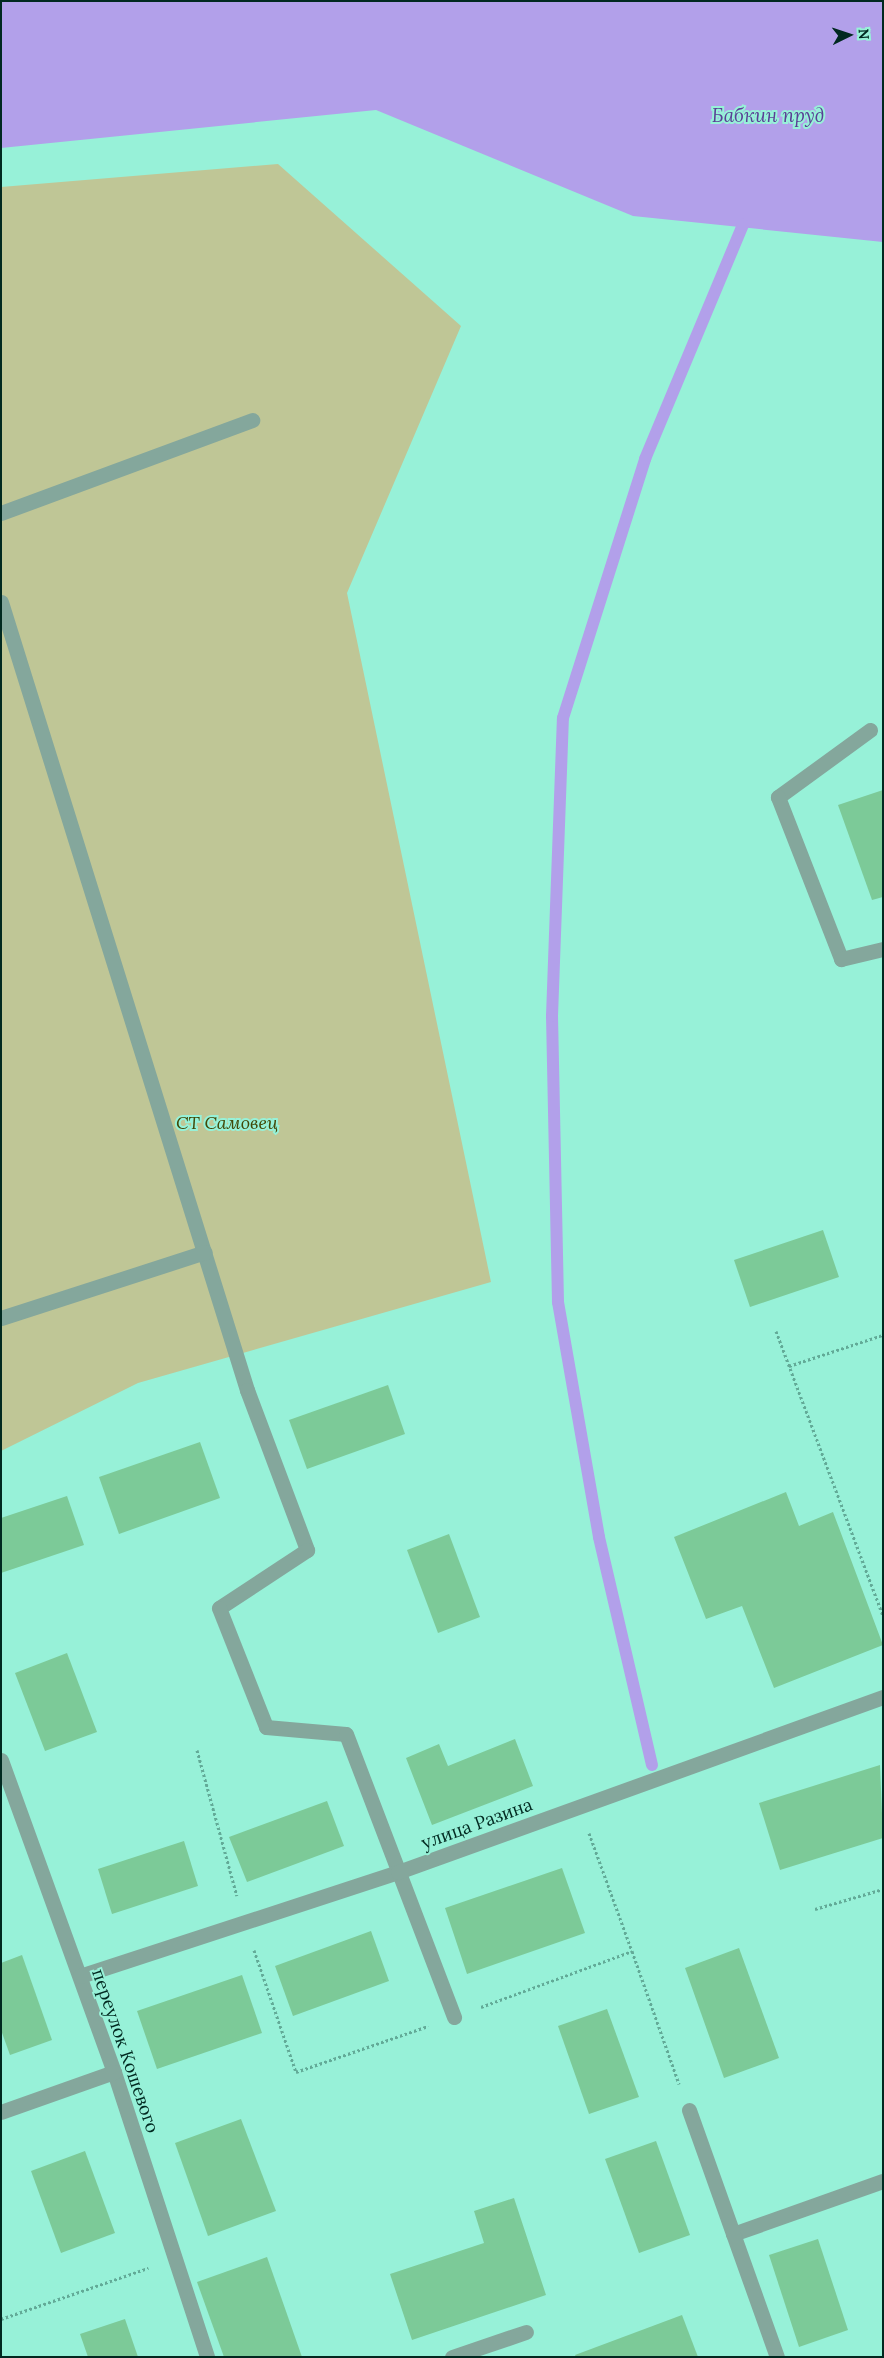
<!DOCTYPE html>
<meta charset="utf-8">
<style>
body{margin:0}
#map{position:relative;width:884px;height:2358px;overflow:hidden;background:#97f1d8;font-family:Lora,serif}
div>[style]{position:absolute}
.green>*{inset:0;background:#bfc696}
.water>*{inset:0;background:#b2a0ea}
.stream>*{height:12px;margin:-6px;padding:0 6px;transform-origin:6px;border-radius:6px;background:#b2a0ea}
.building>*{inset:0;background:#7cca98}
.path>*{height:3px;margin-top:-1.5px;transform-origin:0;background:repeating-linear-gradient(90deg,#62aa97 0 2.5px,transparent 0 5px)}
.service>*{height:15px;margin:-7.5px;padding:0 7.5px;transform-origin:7.5px;border-radius:7.5px;background:#84a79c}
.minor>*{height:15px;margin:-7.5px;padding:0 7.5px;transform-origin:7.5px;border-radius:7.5px;background:#84a79c}
span{translate:-50% -50%;white-space:nowrap;text-align:center;line-height:1.15;-webkit-text-stroke:4px #97f1d8;paint-order:stroke}
.park-label{font-size:18px;color:#424807;font-style:italic}
.street-label{font-size:18px;color:#012920}
.water-label{font-size:19px;color:#5a3f95;font-style:italic}
.frame{position:absolute;inset:0;border:2px solid #012920;pointer-events:none}
.north{position:absolute;left:824px;top:10px;width:50px;height:50px;-webkit-text-stroke:4px #97f1d8;paint-order:stroke;rotate:86deg;font-size:14px;font-weight:700;line-height:20px;text-align:center;color:#012920}
.north::after{content:'';display:block;margin:auto;width:18px;height:22px;background:#012920;clip-path:polygon(50% 0,100% 100%,50% 72%,0 100%)}
</style>
<div id="map">
<div class="green">
<div style="clip-path:polygon(278px 164px,461px 326px,347px 593px,491px 1282px,138px 1383px,1px 1451px,1px 187px)"></div>
</div>
<div class="water">
<div style="clip-path:polygon(1px 1px,883px 1px,883px 242px,633px 216px,376px 110px,1px 148px)"></div>
</div>
<div class="stream">
<div style="left:652px;top:1765px;width:234px;rotate:-103.1deg"></div>
<div style="left:599px;top:1537px;width:239px;rotate:-99.9deg"></div>
<div style="left:558px;top:1302px;width:286px;rotate:-91.2deg"></div>
<div style="left:552px;top:1016px;width:298px;rotate:-87.9deg"></div>
<div style="left:563px;top:718px;width:272px;rotate:-72.4deg"></div>
<div style="left:645px;top:459px;width:254px;rotate:-67.3deg"></div>
</div>
<div class="building">
<div style="clip-path:polygon(883px 790px,883px 897px,872px 900px,838px 805px)"></div>
<div style="clip-path:polygon(823px 1230px,839px 1277px,750px 1307px,734px 1260px)"></div>
<div style="clip-path:polygon(388px 1385px,405px 1434px,307px 1469px,289px 1420px)"></div>
<div style="clip-path:polygon(200px 1442px,220px 1498px,119px 1534px,99px 1477px)"></div>
<div style="clip-path:polygon(786px 1492px,799px 1526px,833px 1512px,883px 1645px,774px 1688px,742px 1606px,706px 1619px,674px 1537px)"></div>
<div style="clip-path:polygon(67px 1496px,84px 1545px,1px 1573px,1px 1518px)"></div>
<div style="clip-path:polygon(449px 1534px,480px 1617px,438px 1633px,407px 1550px)"></div>
<div style="clip-path:polygon(67px 1653px,97px 1732px,45px 1751px,15px 1673px)"></div>
<div style="clip-path:polygon(515px 1739px,533px 1786px,432px 1825px,406px 1758px,439px 1744px,448px 1766px)"></div>
<div style="clip-path:polygon(880px 1765px,883px 1838px,780px 1870px,759px 1803px)"></div>
<div style="clip-path:polygon(327px 1801px,344px 1846px,247px 1882px,229px 1837px)"></div>
<div style="clip-path:polygon(184px 1841px,198px 1886px,112px 1914px,98px 1869px)"></div>
<div style="clip-path:polygon(562px 1868px,585px 1933px,467px 1974px,445px 1908px)"></div>
<div style="clip-path:polygon(371px 1931px,389px 1981px,293px 2016px,275px 1966px)"></div>
<div style="clip-path:polygon(739px 1948px,779px 2058px,724px 2078px,685px 1968px)"></div>
<div style="clip-path:polygon(22px 1955px,52px 2040px,10px 2055px,1px 2030px,1px 1963px)"></div>
<div style="clip-path:polygon(242px 1975px,262px 2033px,157px 2069px,137px 2011px)"></div>
<div style="clip-path:polygon(607px 2009px,639px 2097px,589px 2114px,558px 2026px)"></div>
<div style="clip-path:polygon(241px 2119px,276px 2211px,208px 2236px,175px 2143px)"></div>
<div style="clip-path:polygon(656px 2141px,690px 2235px,639px 2253px,605px 2159px)"></div>
<div style="clip-path:polygon(85px 2151px,115px 2233px,61px 2253px,31px 2171px)"></div>
<div style="clip-path:polygon(514px 2198px,546px 2295px,412px 2340px,390px 2274px,484px 2243px,474px 2211px)"></div>
<div style="clip-path:polygon(818px 2239px,848px 2330px,799px 2347px,769px 2255px)"></div>
<div style="clip-path:polygon(267px 2257px,302px 2357px,224px 2357px,197px 2282px)"></div>
<div style="clip-path:polygon(682px 2315px,698px 2357px,576px 2357px,575px 2355px)"></div>
<div style="clip-path:polygon(125px 2319px,138px 2357px,88px 2357px,80px 2334px)"></div>
</div>
<div class="path">
<div style="left:776px;top:1331px;width:303px;rotate:69.4deg"></div>
<div style="left:789px;top:1366px;width:99px;rotate:-18.3deg"></div>
<div style="left:197px;top:1750px;width:151px;rotate:74.7deg"></div>
<div style="left:589px;top:1833px;width:126px;rotate:70deg"></div>
<div style="left:815px;top:1909px;width:71px;rotate:-16.4deg"></div>
<div style="left:254px;top:1950px;width:129px;rotate:71deg"></div>
<div style="left:296px;top:2072px;width:140px;rotate:-19.2deg"></div>
<div style="left:481px;top:2007px;width:161px;rotate:-20.3deg"></div>
<div style="left:632px;top:1951px;width:141px;rotate:70.5deg"></div>
<div style="left:1px;top:2319px;width:156px;rotate:-19.1deg"></div>
</div>
<div class="service">
<div style="left:1px;top:513px;width:268px;rotate:-20.3deg"></div>
<div style="left:1px;top:602px;width:826px;rotate:72.66deg"></div>
<div style="left:247px;top:1390px;width:171px;rotate:69.4deg"></div>
<div style="left:307px;top:1550px;width:105px;rotate:146.6deg"></div>
<div style="left:219px;top:1608px;width:128px;rotate:68.4deg"></div>
<div style="left:266px;top:1727px;width:80px;rotate:5deg"></div>
<div style="left:870px;top:730px;width:114px;rotate:143.9deg"></div>
<div style="left:778px;top:797px;width:174px;rotate:68.7deg"></div>
<div style="left:841px;top:959px;width:43px;rotate:-13.4deg"></div>
<div style="left:1px;top:1318px;width:214px;rotate:-17.9deg"></div>
<div style="left:733px;top:2234px;width:159px;rotate:-19.5deg"></div>
<div style="left:452px;top:2357px;width:78px;rotate:-18.7deg"></div>
</div>
<div class="minor">
<div style="left:346px;top:1734px;width:303px;rotate:69.1deg"></div>
<div style="left:1px;top:1760px;width:332px;rotate:70.1deg"></div>
<div style="left:114px;top:2072px;width:300px;rotate:71.9deg"></div>
<div style="left:80px;top:1976px;width:335px;rotate:-18.1deg"></div>
<div style="left:398px;top:1872px;width:516px;rotate:-19.84deg"></div>
<div style="left:689px;top:2110px;width:262px;rotate:70.4deg"></div>
<div style="left:1px;top:2112px;width:120px;rotate:-19.5deg"></div>
</div>
<div class="park-label">
<span style="left:227px;top:1123px">СТ Самовец</span>
</div>
<div class="street-label">
<span style="left:477px;top:1824px;rotate:-20deg">улица Разина</span>
<span style="left:125px;top:2051px;rotate:71deg">переулок Кошевого</span>
</div>
<div class="water-label">
<span style="left:768px;top:116px">Бабкин пруд</span>
</div>
<div class="frame"></div>
<div class="north">N</div>
</div>
